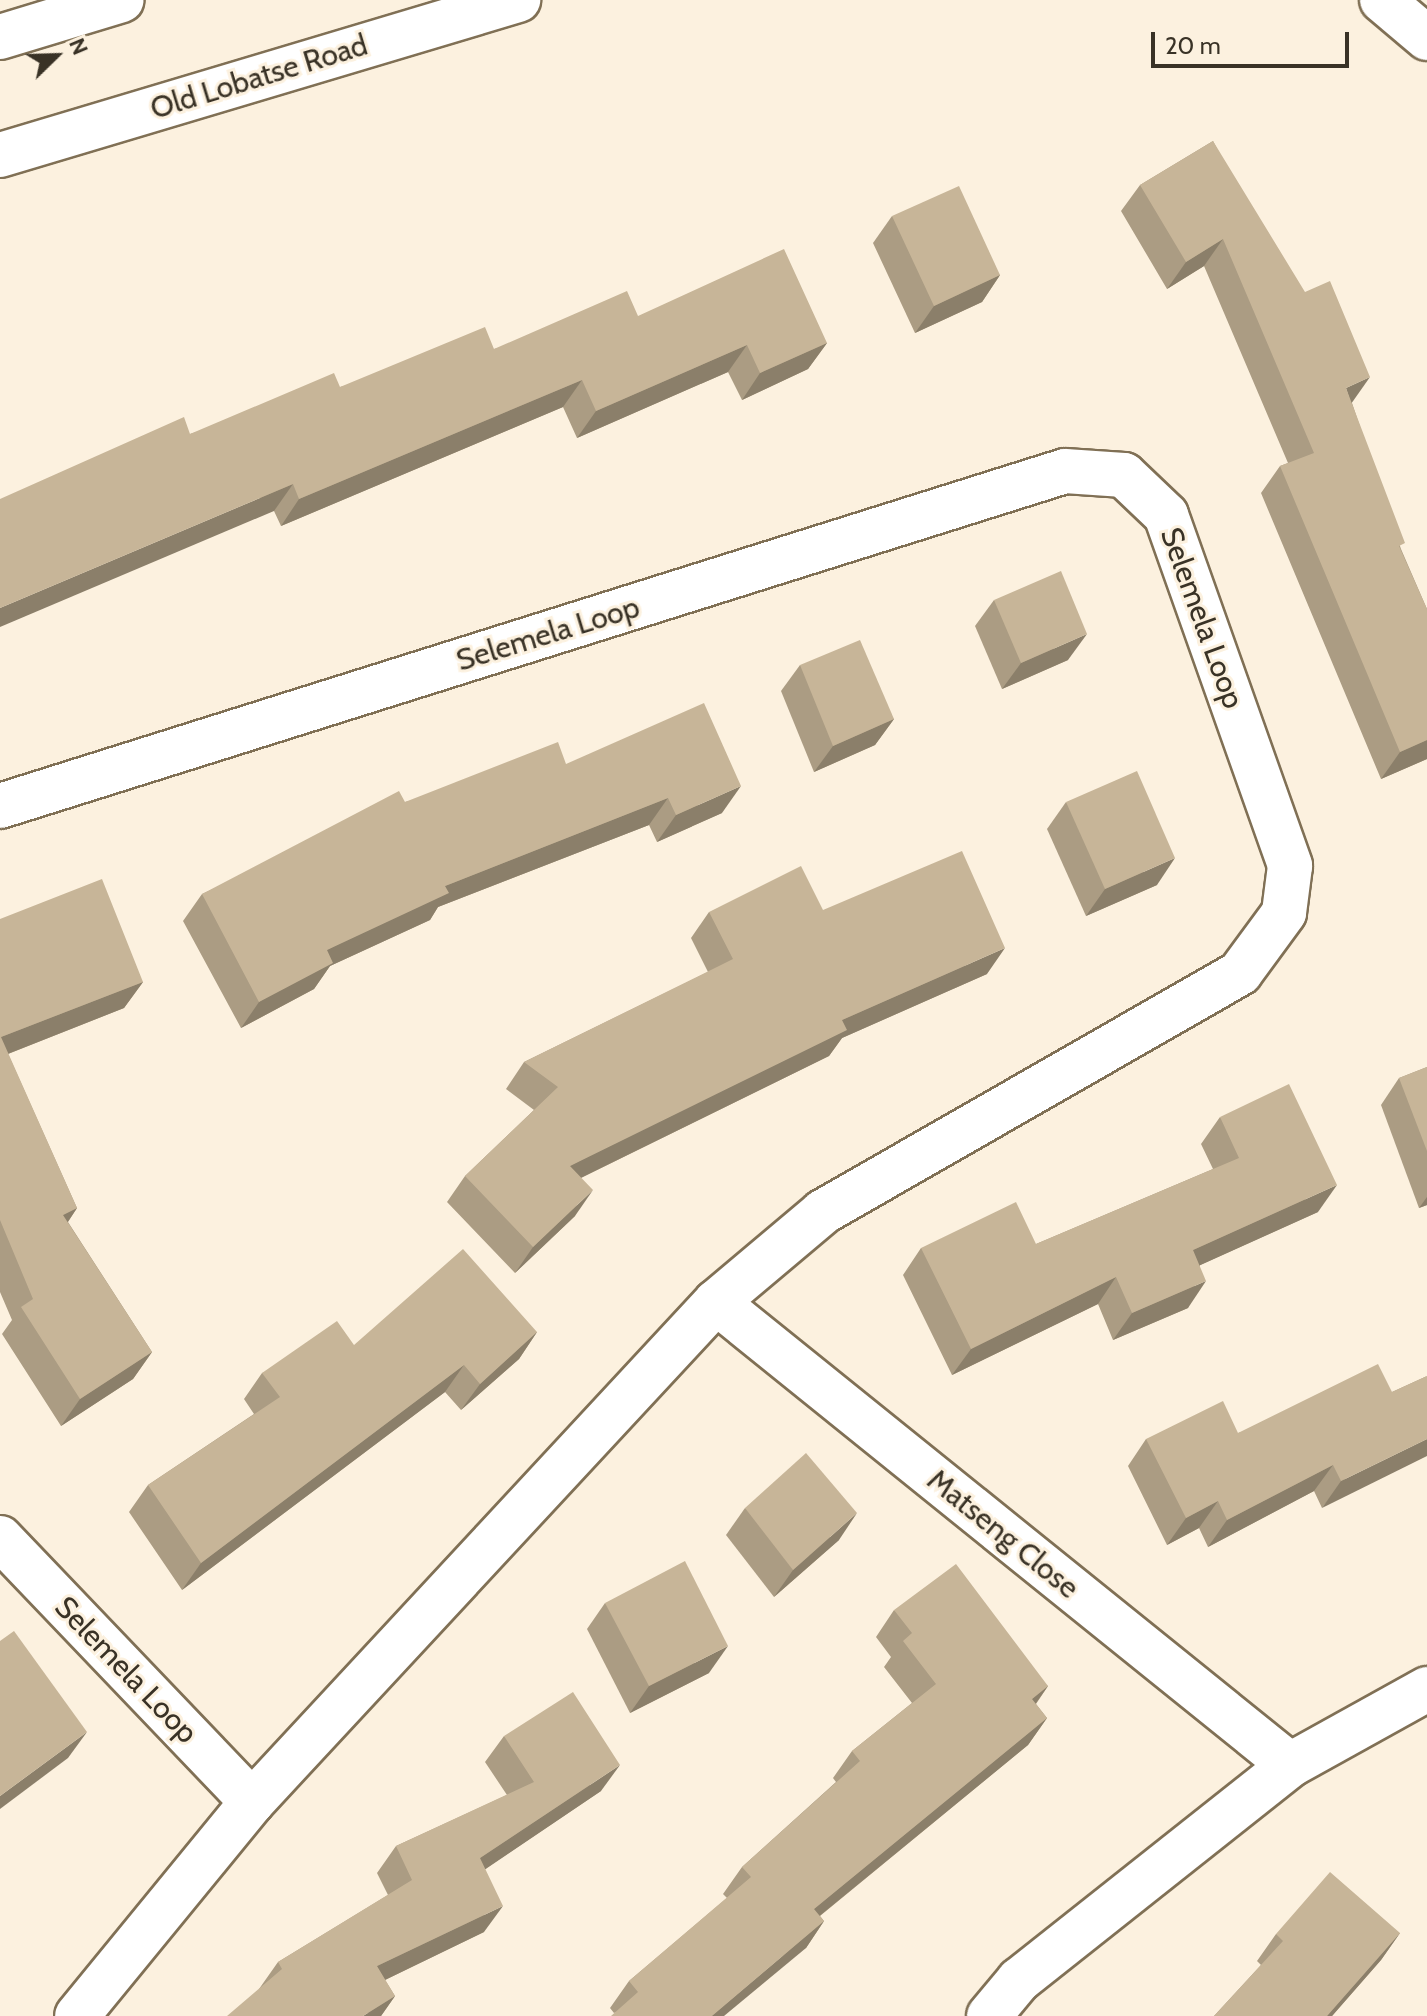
<!DOCTYPE html>
<style>
body{margin:0}
#map{position:relative;width:1427px;height:2016px;overflow:hidden;background:#fcf1df;font-family:Cabin,sans-serif}
div>[style]{position:absolute}
.roads{filter:drop-shadow(2px 0 #807055) drop-shadow(-2px 0 #807055) drop-shadow(0 2px #807055) drop-shadow(0 -2px #807055)}
.street>*{height:44px;margin:-22px;padding:0 22px;transform-origin:22px;border-radius:22px;background:#fff}
.primary>*{height:44px;margin:-22px;padding:0 22px;transform-origin:22px;border-radius:22px;background:#fff}
.wall>*{inset:0;background:#ab9c83}
.shaded-wall>*{inset:0;background:#8b7f6a}
.building>*{inset:0;background:#c7b598}
span{translate:-50% -50%;white-space:nowrap;text-align:center;line-height:1.15;-webkit-text-stroke:6px #fcf1df;paint-order:stroke}
.street-label{font-size:30px;color:#393226}
.north{position:absolute;left:16px;top:16px;width:80px;height:80px;-webkit-text-stroke:6px #fcf1df;paint-order:stroke;rotate:67deg;font-size:22px;font-weight:700;line-height:32px;text-align:center;color:#393226}
.north::after{content:'';display:block;margin:auto;width:28px;height:36px;background:#393226;clip-path:polygon(50% 0,100% 100%,50% 72%,0 100%)}
.scale{position:absolute;left:1151px;top:32px;width:198px;height:36px;box-sizing:border-box;border:4px solid #393226;border-top:0;padding-left:10px;font-size:24px;line-height:28px;white-space:nowrap;color:#393226;-webkit-text-stroke:6px #fcf1df;paint-order:stroke}
</style>
<div id="map">
<div class="roads">
<div class="street">
<div style="left:0;top:806px;width:1116px;rotate:-17.46deg"></div>
<div style="left:1065px;top:471px;width:59px;rotate:3.9deg"></div>
<div style="left:1124px;top:475px;width:58px;rotate:43.6deg"></div>
<div style="left:1166px;top:515px;width:372px;rotate:70.5deg"></div>
<div style="left:1290px;top:866px;width:47px;rotate:97.3deg"></div>
<div style="left:1284px;top:913px;width:74px;rotate:126.3deg"></div>
<div style="left:1240px;top:973px;width:481px;rotate:150.2deg"></div>
<div style="left:823px;top:1212px;width:140px;rotate:139.9deg"></div>
<div style="left:716px;top:1302px;width:682px;rotate:132.86deg"></div>
<div style="left:252px;top:1802px;width:276px;rotate:129.3deg"></div>
<div style="left:716px;top:1302px;width:737px;rotate:38.89deg"></div>
<div style="left:0;top:1538px;width:365px;rotate:46.3deg"></div>
<div style="left:989px;top:2016px;width:47px;rotate:-50.2deg"></div>
<div style="left:1019px;top:1980px;width:346px;rotate:-38.4deg"></div>
<div style="left:1290px;top:1765px;width:157px;rotate:-29deg"></div>
</div>
<div class="primary">
<div style="left:1382px;top:0;width:59px;rotate:40.2deg"></div>
<div style="left:0;top:37px;width:127px;rotate:-16.9deg"></div>
<div style="left:0;top:155px;width:541px;rotate:-16.66deg"></div>
</div>
</div>
<div class="wall">
<div style="clip-path:polygon(1213px 141px,1352px 403px,1401px 549px,1427px 609px,1427px 759px,1381px 779px,1261px 493px,1280px 466px,1288px 463px,1204px 266px,1167px 289px,1121px 211px,1140px 185px)"></div>
<div style="clip-path:polygon(892px 216px,1000px 275px,982px 302px,915px 333px,873px 243px)"></div>
<div style="clip-path:polygon(638px 316px,827px 343px,808px 369px,742px 400px,728px 372px,577px 438px,563px 407px,281px 526px,274px 511px,190px 434px,340px 387px,494px 349px)"></div>
<div style="clip-path:polygon(994px 600px,1068px 660px,1002px 689px,975px 626px)"></div>
<div style="clip-path:polygon(800px 665px,894px 719px,875px 745px,814px 772px,781px 691px)"></div>
<div style="clip-path:polygon(566px 764px,722px 813px,657px 842px,649px 825px,438px 907px,430px 920px,330px 966px,314px 989px,241px 1028px,183px 921px,202px 894px,405px 802px)"></div>
<div style="clip-path:polygon(1066px 802px,1157px 885px,1086px 916px,1047px 829px)"></div>
<div style="clip-path:polygon(823px 910px,987px 974px,842px 1038px,829px 1056px,581px 1178px,575px 1216px,515px 1273px,447px 1202px,465px 1176px,534px 1110px,506px 1089px,524px 1062px,708px 972px,691px 938px,709px 912px)"></div>
<div style="clip-path:polygon(0 919px,143px 982px,124px 1008px,8px 1054px,77px 1208px,68px 1222px,152px 1352px,133px 1379px,61px 1426px,2px 1334px,12px 1320px,0 1292px)"></div>
<div style="clip-path:polygon(1427px 1067px,1427px 1205px,1419px 1208px,1381px 1105px,1399px 1078px)"></div>
<div style="clip-path:polygon(1220px 1117px,1318px 1212px,1200px 1265px,1188px 1308px,1113px 1340px,1098px 1304px,952px 1375px,903px 1275px,921px 1248px,1036px 1244px,1213px 1169px,1201px 1144px)"></div>
<div style="clip-path:polygon(537px 1332px,519px 1359px,461px 1410px,445px 1392px,182px 1590px,129px 1512px,148px 1485px,254px 1414px,244px 1399px,262px 1373px,354px 1345px)"></div>
<div style="clip-path:polygon(1427px 1376px,1322px 1508px,1314px 1491px,1208px 1547px,1199px 1528px,1167px 1545px,1128px 1466px,1146px 1439px,1238px 1433px,1392px 1392px)"></div>
<div style="clip-path:polygon(745px 1508px,839px 1540px,774px 1597px,726px 1535px)"></div>
<div style="clip-path:polygon(605px 1603px,709px 1673px,630px 1713px,587px 1629px)"></div>
<div style="clip-path:polygon(894px 1610px,1048px 1686px,1036px 1704px,1047px 1718px,1028px 1745px,820px 1916px,824px 1921px,806px 1948px,614px 2013px,610px 2008px,629px 1981px,727px 1898px,723px 1894px,742px 1867px,836px 1782px,833px 1778px,852px 1751px,912px 1703px,884px 1667px,891px 1657px,876px 1637px)"></div>
<div style="clip-path:polygon(504px 1736px,601px 1791px,485px 1869px,484px 1932px,385px 1980px,395px 1996px,381px 2016px,259px 1989px,278px 1962px,388px 1895px,377px 1873px,396px 1846px,507px 1795px,485px 1762px)"></div>
<div style="clip-path:polygon(1400px 1933px,1381px 1960px,1332px 2016px,1214px 2016px,1261px 1965px,1257px 1961px,1276px 1934px)"></div>
</div>
<div class="shaded-wall">
<div style="clip-path:polygon(1223px 239px,1204px 266px,1167px 289px,1186px 262px)"></div>
<div style="clip-path:polygon(1000px 275px,982px 302px,915px 333px,934px 306px)"></div>
<div style="clip-path:polygon(827px 343px,808px 369px,742px 400px,760px 373px)"></div>
<div style="clip-path:polygon(747px 345px,728px 372px,577px 438px,596px 411px)"></div>
<div style="clip-path:polygon(1370px 377px,1351px 404px,1346px 388px)"></div>
<div style="clip-path:polygon(582px 380px,563px 407px,281px 526px,299px 499px)"></div>
<div style="clip-path:polygon(293px 484px,274px 511px,0 627px,0 608px)"></div>
<div style="clip-path:polygon(1087px 634px,1068px 660px,1002px 689px,1021px 663px)"></div>
<div style="clip-path:polygon(894px 719px,875px 745px,814px 772px,833px 746px)"></div>
<div style="clip-path:polygon(1427px 740px,1427px 759px,1381px 779px,1400px 752px)"></div>
<div style="clip-path:polygon(741px 786px,722px 813px,657px 842px,676px 815px)"></div>
<div style="clip-path:polygon(668px 798px,649px 825px,438px 907px,430px 920px,330px 966px,314px 989px,241px 1028px,259px 1002px,327px 950px,445px 886px)"></div>
<div style="clip-path:polygon(1175px 858px,1157px 885px,1086px 916px,1105px 889px)"></div>
<div style="clip-path:polygon(1005px 948px,987px 974px,842px 1038px,829px 1056px,552px 1192px,570px 1166px,842px 1020px)"></div>
<div style="clip-path:polygon(143px 982px,124px 1008px,0 1057px,1px 1037px)"></div>
<div style="clip-path:polygon(1337px 1185px,1318px 1212px,1174px 1277px,1193px 1250px)"></div>
<div style="clip-path:polygon(593px 1190px,575px 1216px,515px 1273px,533px 1247px)"></div>
<div style="clip-path:polygon(1427px 1197px,1427px 1205px,1419px 1208px)"></div>
<div style="clip-path:polygon(77px 1208px,59px 1235px,63px 1215px)"></div>
<div style="clip-path:polygon(1116px 1277px,1098px 1304px,952px 1375px,971px 1349px)"></div>
<div style="clip-path:polygon(1206px 1281px,1188px 1308px,1113px 1340px,1132px 1313px)"></div>
<div style="clip-path:polygon(537px 1332px,519px 1359px,461px 1410px,480px 1384px)"></div>
<div style="clip-path:polygon(152px 1352px,133px 1379px,61px 1426px,80px 1399px)"></div>
<div style="clip-path:polygon(464px 1365px,445px 1392px,182px 1590px,201px 1563px)"></div>
<div style="clip-path:polygon(1427px 1439px,1427px 1456px,1322px 1508px,1341px 1481px)"></div>
<div style="clip-path:polygon(1333px 1465px,1314px 1491px,1208px 1547px,1227px 1520px)"></div>
<div style="clip-path:polygon(1218px 1501px,1199px 1528px,1167px 1545px,1186px 1518px)"></div>
<div style="clip-path:polygon(857px 1513px,839px 1540px,774px 1597px,793px 1570px)"></div>
<div style="clip-path:polygon(728px 1646px,709px 1673px,630px 1713px,649px 1686px)"></div>
<div style="clip-path:polygon(1048px 1686px,1029px 1713px,1032px 1699px)"></div>
<div style="clip-path:polygon(1047px 1718px,1028px 1745px,795px 1936px,814px 1909px)"></div>
<div style="clip-path:polygon(87px 1732px,68px 1758px,0 1809px,0 1796px)"></div>
<div style="clip-path:polygon(620px 1765px,601px 1791px,462px 1885px,480px 1858px)"></div>
<div style="clip-path:polygon(503px 1906px,484px 1932px,358px 1993px,377px 1966px)"></div>
<div style="clip-path:polygon(824px 1921px,806px 1948px,724px 2016px,711px 2016px)"></div>
<div style="clip-path:polygon(1400px 1933px,1381px 1960px,1332px 2016px,1327px 2016px)"></div>
<div style="clip-path:polygon(395px 1996px,381px 2016px,363px 2016px)"></div>
</div>
<div class="building">
<div style="clip-path:polygon(1213px 141px,1305px 292px,1330px 281px,1370px 377px,1346px 388px,1405px 543px,1399px 546px,1427px 609px,1427px 740px,1400px 752px,1280px 466px,1314px 453px,1223px 239px,1186px 262px,1140px 185px)"></div>
<div style="clip-path:polygon(959px 186px,1000px 275px,934px 306px,892px 216px)"></div>
<div style="clip-path:polygon(784px 249px,827px 343px,760px 373px,747px 345px,596px 411px,582px 380px,299px 499px,293px 484px,0 608px,0 499px,184px 417px,190px 434px,334px 373px,340px 387px,485px 327px,494px 349px,627px 291px,638px 316px)"></div>
<div style="clip-path:polygon(1061px 571px,1087px 634px,1021px 663px,994px 600px)"></div>
<div style="clip-path:polygon(860px 640px,894px 719px,833px 746px,800px 665px)"></div>
<div style="clip-path:polygon(704px 703px,741px 786px,676px 815px,668px 798px,445px 886px,449px 893px,327px 950px,333px 963px,259px 1002px,202px 894px,399px 791px,405px 802px,558px 742px,566px 764px)"></div>
<div style="clip-path:polygon(1137px 771px,1175px 858px,1105px 889px,1066px 802px)"></div>
<div style="clip-path:polygon(962px 851px,1005px 948px,842px 1020px,847px 1030px,570px 1166px,593px 1190px,533px 1247px,465px 1176px,558px 1087px,524px 1062px,733px 959px,709px 912px,801px 866px,823px 910px)"></div>
<div style="clip-path:polygon(102px 879px,143px 982px,1px 1037px,77px 1208px,63px 1215px,152px 1352px,80px 1399px,21px 1307px,33px 1299px,0 1220px,0 919px)"></div>
<div style="clip-path:polygon(1427px 1067px,1427px 1151px,1399px 1078px)"></div>
<div style="clip-path:polygon(1289px 1084px,1337px 1185px,1193px 1250px,1206px 1281px,1132px 1313px,1116px 1277px,971px 1349px,921px 1248px,1016px 1202px,1036px 1244px,1239px 1158px,1220px 1117px)"></div>
<div style="clip-path:polygon(463px 1249px,537px 1332px,480px 1384px,464px 1365px,201px 1563px,148px 1485px,280px 1397px,262px 1373px,337px 1321px,354px 1345px)"></div>
<div style="clip-path:polygon(1378px 1364px,1392px 1392px,1427px 1376px,1427px 1439px,1341px 1481px,1333px 1465px,1227px 1520px,1218px 1501px,1186px 1518px,1146px 1439px,1223px 1401px,1238px 1433px)"></div>
<div style="clip-path:polygon(806px 1453px,857px 1513px,793px 1570px,745px 1508px)"></div>
<div style="clip-path:polygon(685px 1561px,728px 1646px,649px 1686px,605px 1603px)"></div>
<div style="clip-path:polygon(956px 1564px,1048px 1686px,1032px 1699px,1047px 1718px,814px 1909px,824px 1921px,712px 2016px,611px 2016px,638px 1992px,629px 1981px,751px 1877px,742px 1867px,860px 1761px,852px 1751px,936px 1684px,903px 1641px,912px 1633px,894px 1610px)"></div>
<div style="clip-path:polygon(14px 1631px,87px 1732px,0 1796px,0 1641px)"></div>
<div style="clip-path:polygon(573px 1692px,620px 1765px,480px 1858px,503px 1906px,377px 1966px,395px 1996px,363px 2016px,227px 2016px,282px 1969px,278px 1962px,412px 1880px,396px 1846px,534px 1782px,504px 1736px)"></div>
<div style="clip-path:polygon(1330px 1872px,1400px 1933px,1327px 2016px,1214px 2016px,1283px 1941px,1276px 1934px)"></div>
</div>
<div class="street-label">
<span style="left:259px;top:77px;rotate:-17deg">Old Lobatse Road</span>
<span style="left:1202px;top:618px;rotate:70deg">Selemela Loop</span>
<span style="left:548px;top:634px;rotate:-17deg">Selemela Loop</span>
<span style="left:1003px;top:1534px;rotate:39deg">Matseng Close</span>
<span style="left:126px;top:1670px;rotate:46deg">Selemela Loop</span>
</div>
<div class="north">N</div>
<div class="scale">20 m</div>
</div>
